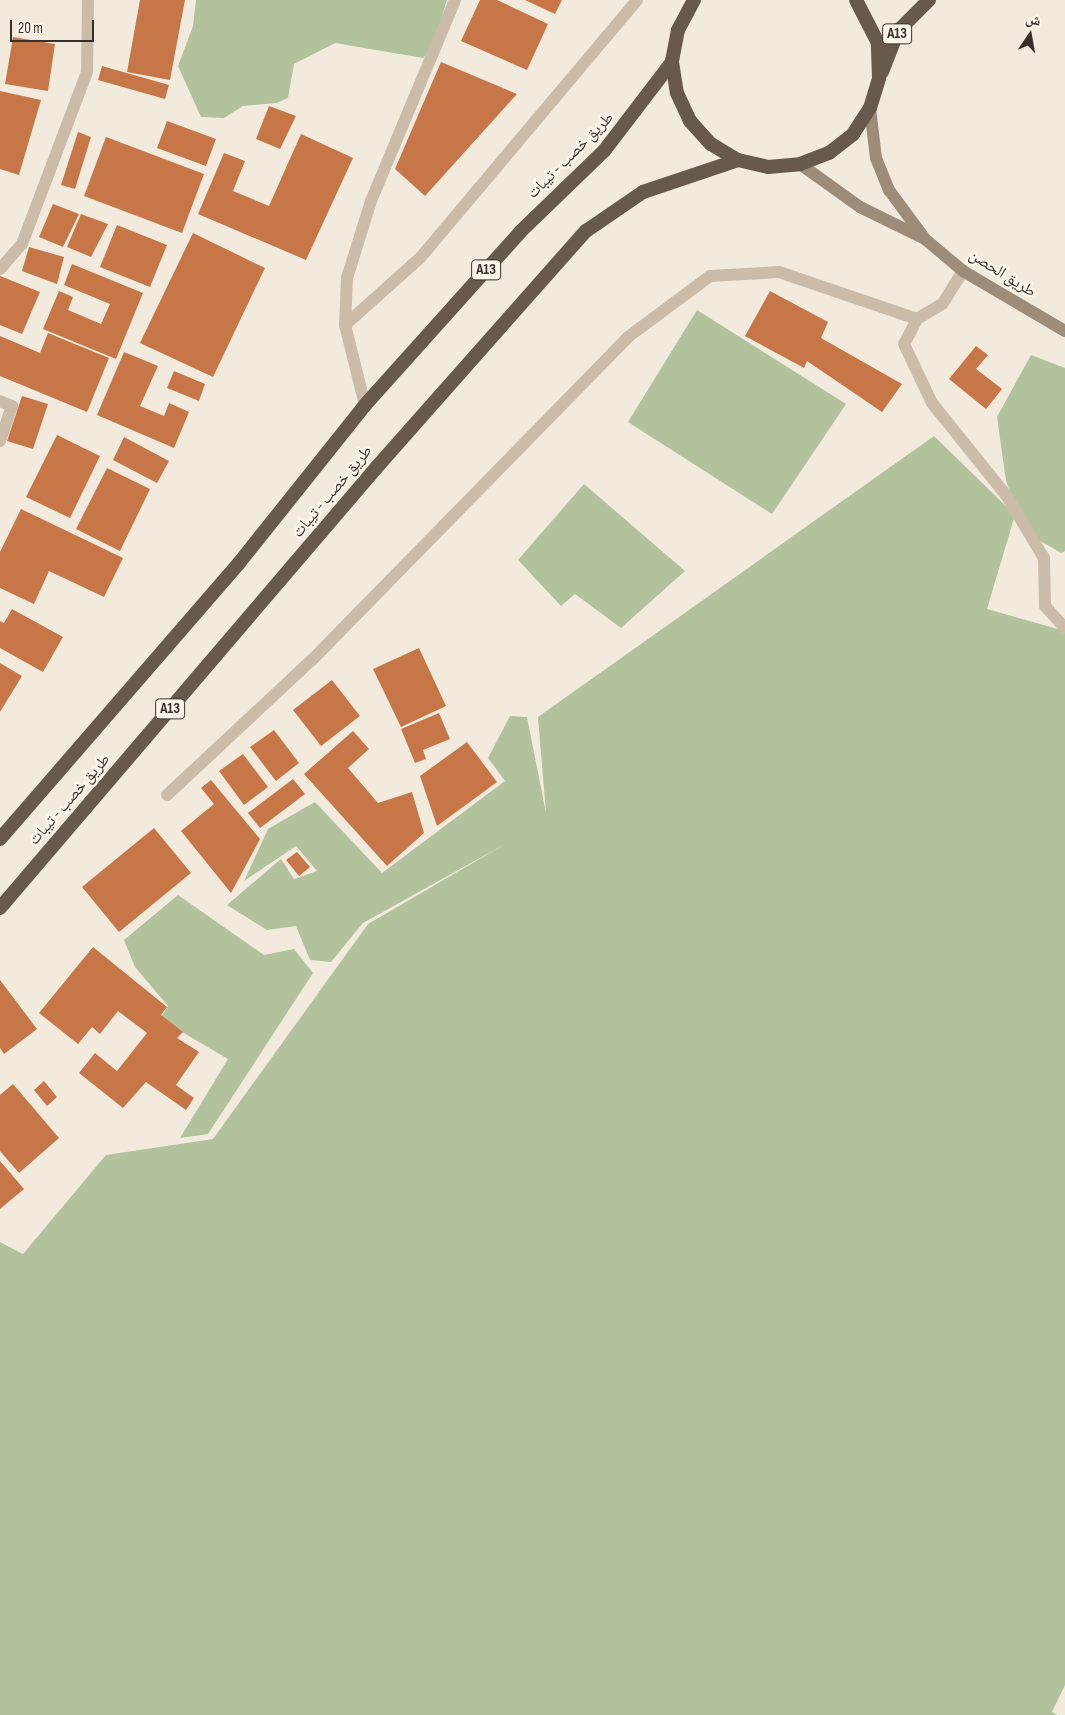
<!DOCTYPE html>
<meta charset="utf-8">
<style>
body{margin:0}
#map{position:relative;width:1065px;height:1715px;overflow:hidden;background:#f2ebdd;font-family:"Sofia Sans Condensed","Noto Naskh Arabic",sans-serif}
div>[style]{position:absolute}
.green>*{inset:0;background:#b1c29d}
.building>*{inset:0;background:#c67647}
.minor>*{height:12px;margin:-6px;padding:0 6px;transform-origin:6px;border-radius:6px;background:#cbbca9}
.tertiary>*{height:12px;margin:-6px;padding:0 6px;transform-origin:6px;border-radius:6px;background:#cbbca9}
.secondary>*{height:12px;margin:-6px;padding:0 6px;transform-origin:6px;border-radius:6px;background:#9e8c7a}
.trunk>*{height:14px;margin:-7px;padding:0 7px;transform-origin:7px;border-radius:7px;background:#68594d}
span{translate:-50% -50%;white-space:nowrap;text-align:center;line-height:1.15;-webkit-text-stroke:5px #faf4e9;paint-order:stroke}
.shield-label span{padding:1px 4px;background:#faf4e9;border:1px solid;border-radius:4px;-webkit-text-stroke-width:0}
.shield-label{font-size:15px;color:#382f29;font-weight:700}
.street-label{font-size:16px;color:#382f29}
.north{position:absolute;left:1005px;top:10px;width:50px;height:50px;-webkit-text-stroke:4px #faf4e9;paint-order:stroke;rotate:12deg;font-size:14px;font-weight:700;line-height:20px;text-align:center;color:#382f29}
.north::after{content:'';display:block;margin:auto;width:18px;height:22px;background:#382f29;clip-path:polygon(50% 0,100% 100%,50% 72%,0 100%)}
.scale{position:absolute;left:10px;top:20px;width:84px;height:22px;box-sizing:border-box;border:2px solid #382f29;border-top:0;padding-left:6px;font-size:15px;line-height:18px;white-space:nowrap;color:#382f29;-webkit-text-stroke:4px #faf4e9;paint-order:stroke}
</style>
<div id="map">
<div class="green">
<div style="clip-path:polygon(196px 0,447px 0,431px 51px,423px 58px,335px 43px,294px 64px,288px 98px,277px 103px,243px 106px,224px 118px,201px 117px,178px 66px,193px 26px)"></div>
<div style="clip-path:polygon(697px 310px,846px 404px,772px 514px,628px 422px)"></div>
<div style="clip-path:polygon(1031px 355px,1065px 368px,1065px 551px,1061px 553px,1025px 532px,1006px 481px,997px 417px)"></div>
<div style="clip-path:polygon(934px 436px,1015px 515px,987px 609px,1065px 631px,1065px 1685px,1052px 1712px,1057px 1715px,0 1715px,0 1242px,23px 1254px,106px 1155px,213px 1139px,368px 924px,507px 843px,363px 923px,331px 962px,310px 960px,296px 926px,267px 930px,227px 905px,281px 859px,294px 879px,317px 871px,296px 846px,244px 881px,268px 829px,315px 802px,382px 873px,505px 781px,488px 758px,510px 716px,527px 717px,546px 813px,538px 717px)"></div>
<div style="clip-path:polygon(584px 484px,685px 571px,621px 628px,575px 594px,561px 606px,518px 560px)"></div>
<div style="clip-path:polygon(178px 895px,264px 955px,294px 949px,313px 973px,208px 1134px,180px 1138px,228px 1059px,160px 1019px,168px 1006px,135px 967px,124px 940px)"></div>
</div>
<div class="building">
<div style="clip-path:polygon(140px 0,185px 0,170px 80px,127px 72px)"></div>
<div style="clip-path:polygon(480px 0,497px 0,548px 24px,527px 70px,461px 41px)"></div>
<div style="clip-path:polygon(525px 0,562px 0,555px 14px)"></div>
<div style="clip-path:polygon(13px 37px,55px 44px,48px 91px,5px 84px)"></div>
<div style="clip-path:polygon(441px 62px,517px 94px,425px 196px,395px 169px)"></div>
<div style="clip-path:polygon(102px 66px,169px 85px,165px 99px,98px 80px)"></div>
<div style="clip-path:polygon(0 91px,41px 100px,19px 175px,0 169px)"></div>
<div style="clip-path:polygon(269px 106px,296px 116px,280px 149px,256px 139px)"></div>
<div style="clip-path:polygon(167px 121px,216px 139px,206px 166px,157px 148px)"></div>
<div style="clip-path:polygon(78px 132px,91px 137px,75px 189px,61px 185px)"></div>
<div style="clip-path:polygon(301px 134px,353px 158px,306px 260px,198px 214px,224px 153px,245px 161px,233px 191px,269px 206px)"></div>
<div style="clip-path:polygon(106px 137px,204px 174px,182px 233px,84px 196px)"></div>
<div style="clip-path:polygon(53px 204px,79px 214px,63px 247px,39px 237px)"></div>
<div style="clip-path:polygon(81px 214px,108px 224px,91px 257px,67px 247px)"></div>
<div style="clip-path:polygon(117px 225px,167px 245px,150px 287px,100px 267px)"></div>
<div style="clip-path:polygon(193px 233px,265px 268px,213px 377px,140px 343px)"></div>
<div style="clip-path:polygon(29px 247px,64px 257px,57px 284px,22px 271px)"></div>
<div style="clip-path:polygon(72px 264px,143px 293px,116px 359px,43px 329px,59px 291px,73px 297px,68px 310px,101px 324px,110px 304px,64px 285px)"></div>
<div style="clip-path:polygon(0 276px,40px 292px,22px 334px,0 325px)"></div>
<div style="clip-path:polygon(770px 291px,828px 322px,821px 338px,902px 384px,882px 412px,807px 361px,804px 368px,745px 336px)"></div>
<div style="clip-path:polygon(48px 333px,109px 358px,87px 412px,0 376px,0 336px,40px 353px)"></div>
<div style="clip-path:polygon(976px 346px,988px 355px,976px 369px,1002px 389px,986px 409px,949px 379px)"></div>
<div style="clip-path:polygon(124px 352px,158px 366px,140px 406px,164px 416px,169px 403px,189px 412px,174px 448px,97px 415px)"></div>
<div style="clip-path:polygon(174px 371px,205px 384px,199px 401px,167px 388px)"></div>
<div style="clip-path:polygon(22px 396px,48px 404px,33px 449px,7px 441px)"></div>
<div style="clip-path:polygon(57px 435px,100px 456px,70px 518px,26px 497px)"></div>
<div style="clip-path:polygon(124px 437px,169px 461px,157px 483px,113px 460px)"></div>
<div style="clip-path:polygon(107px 468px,150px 489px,120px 551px,76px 529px)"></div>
<div style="clip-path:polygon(21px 509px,123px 558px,104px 597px,49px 571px,34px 604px,0 588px,0 552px)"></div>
<div style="clip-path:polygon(12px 609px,63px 637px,43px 672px,0 648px,0 621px,4px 623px)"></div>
<div style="clip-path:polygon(419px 648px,446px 706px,401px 727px,373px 669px)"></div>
<div style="clip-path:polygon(0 663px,22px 676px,0 712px)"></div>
<div style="clip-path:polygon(332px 680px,360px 716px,321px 746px,293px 710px)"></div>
<div style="clip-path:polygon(439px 713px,450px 739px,423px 750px,426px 759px,415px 763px,401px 729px)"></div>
<div style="clip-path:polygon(274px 730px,299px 763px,276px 781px,250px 747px)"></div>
<div style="clip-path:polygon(353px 731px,369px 749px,348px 768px,378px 803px,412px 792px,424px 833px,387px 866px,304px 774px)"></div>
<div style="clip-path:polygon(467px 742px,497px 782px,437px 826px,420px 776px)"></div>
<div style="clip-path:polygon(243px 754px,268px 787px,244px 805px,219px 771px)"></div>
<div style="clip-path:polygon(293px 779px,305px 794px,260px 828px,248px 813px)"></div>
<div style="clip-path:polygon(211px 780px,260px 839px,231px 893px,181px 831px,214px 804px,201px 788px)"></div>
<div style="clip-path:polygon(154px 828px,191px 873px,119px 932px,82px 887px)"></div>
<div style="clip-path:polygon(297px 852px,310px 867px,299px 876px,286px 860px)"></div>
<div style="clip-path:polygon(93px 947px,167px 1007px,161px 1015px,183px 1032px,177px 1038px,199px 1052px,176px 1085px,194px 1098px,186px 1110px,146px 1082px,123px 1108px,79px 1073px,95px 1053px,117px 1071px,147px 1033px,118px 1011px,100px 1034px,92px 1027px,78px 1044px,39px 1013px)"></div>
<div style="clip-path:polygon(0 980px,37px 1029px,4px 1054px,0 1048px)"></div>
<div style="clip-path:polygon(44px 1081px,57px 1097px,47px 1106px,34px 1090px)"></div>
<div style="clip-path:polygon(13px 1084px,59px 1138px,19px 1173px,0 1151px,0 1095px)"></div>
<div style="clip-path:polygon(0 1161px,24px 1189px,0 1209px)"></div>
</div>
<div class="minor">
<div style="left:0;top:269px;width:33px;rotate:-49deg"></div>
<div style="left:22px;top:244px;width:184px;rotate:-69.3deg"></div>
<div style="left:87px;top:72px;width:72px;rotate:-89.2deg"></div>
<div style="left:345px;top:325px;width:101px;rotate:-41.8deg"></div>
<div style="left:420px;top:258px;width:337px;rotate:-49.9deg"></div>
<div style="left:0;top:401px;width:13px;rotate:23deg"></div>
<div style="left:12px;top:406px;width:37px;rotate:109deg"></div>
<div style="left:167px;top:795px;width:198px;rotate:-43deg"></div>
<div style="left:312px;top:660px;width:452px;rotate:-45.6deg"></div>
<div style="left:628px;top:337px;width:102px;rotate:-36.6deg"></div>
<div style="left:710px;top:276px;width:69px;rotate:-3.3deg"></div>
<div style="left:779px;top:272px;width:146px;rotate:18.8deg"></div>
</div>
<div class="tertiary">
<div style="left:963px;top:271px;width:39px;rotate:122deg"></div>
<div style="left:942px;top:304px;width:29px;rotate:149deg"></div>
<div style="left:917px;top:319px;width:28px;rotate:117deg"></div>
<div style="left:904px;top:344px;width:65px;rotate:64.6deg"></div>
<div style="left:932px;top:403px;width:118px;rotate:51.2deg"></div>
<div style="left:1006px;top:495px;width:74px;rotate:58.9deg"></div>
<div style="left:1044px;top:558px;width:48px;rotate:88.8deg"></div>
<div style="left:1045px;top:606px;width:30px;rotate:48deg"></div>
<div style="left:365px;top:405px;width:82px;rotate:-104deg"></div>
<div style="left:345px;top:325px;width:47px;rotate:-87.6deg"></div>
<div style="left:347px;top:278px;width:81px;rotate:-72.7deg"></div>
<div style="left:371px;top:201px;width:218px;rotate:-67.3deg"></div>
</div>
<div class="secondary">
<div style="left:870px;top:108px;width:50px;rotate:83.2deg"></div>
<div style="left:876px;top:158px;width:35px;rotate:68deg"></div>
<div style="left:889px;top:190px;width:61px;rotate:53.7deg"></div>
<div style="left:925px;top:239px;width:50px;rotate:40.1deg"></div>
<div style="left:963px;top:271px;width:118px;rotate:30.5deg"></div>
<div style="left:800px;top:164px;width:74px;rotate:35.6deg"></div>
<div style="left:860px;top:207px;width:70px;rotate:26.2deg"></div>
</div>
<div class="trunk">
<div style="left:694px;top:0;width:34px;rotate:118deg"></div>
<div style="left:678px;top:30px;width:33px;rotate:101deg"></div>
<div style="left:672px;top:62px;width:31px;rotate:81deg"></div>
<div style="left:677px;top:93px;width:31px;rotate:65deg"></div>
<div style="left:690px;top:121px;width:31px;rotate:48deg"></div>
<div style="left:711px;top:144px;width:31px;rotate:31deg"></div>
<div style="left:738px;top:160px;width:31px;rotate:13deg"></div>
<div style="left:768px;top:167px;width:32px;rotate:-5deg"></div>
<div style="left:800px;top:164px;width:31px;rotate:-21deg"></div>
<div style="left:829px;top:153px;width:31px;rotate:-38deg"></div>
<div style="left:853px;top:134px;width:31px;rotate:-57deg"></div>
<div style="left:870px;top:108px;width:31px;rotate:-73deg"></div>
<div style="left:879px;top:78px;width:35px;rotate:-92deg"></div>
<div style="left:878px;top:43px;width:48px;rotate:-117.1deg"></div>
<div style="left:882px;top:72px;width:44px;rotate:-68.7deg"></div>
<div style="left:898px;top:31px;width:44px;rotate:-45deg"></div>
<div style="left:0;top:839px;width:365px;rotate:-49.1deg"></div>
<div style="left:239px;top:563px;width:202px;rotate:-51.4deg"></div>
<div style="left:365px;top:405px;width:232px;rotate:-48.1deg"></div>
<div style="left:520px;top:232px;width:117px;rotate:-44deg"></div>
<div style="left:604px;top:151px;width:112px;rotate:-52.6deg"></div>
<div style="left:0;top:908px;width:579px;rotate:-49.48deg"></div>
<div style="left:376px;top:468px;width:317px;rotate:-48.5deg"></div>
<div style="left:586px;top:231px;width:69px;rotate:-34.4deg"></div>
<div style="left:643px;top:192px;width:100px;rotate:-18.6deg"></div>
</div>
<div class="shield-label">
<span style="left:897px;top:34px">A13</span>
<span style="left:486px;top:270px">A13</span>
<span style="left:170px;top:709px">A13</span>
</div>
<div class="street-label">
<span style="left:571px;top:156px;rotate:-45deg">طريق خصب - تيبات</span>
<span style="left:1002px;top:274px;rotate:32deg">طريق الحصن</span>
<span style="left:333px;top:492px;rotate:-50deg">طريق خصب - تيبات</span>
<span style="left:70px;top:800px;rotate:-49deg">طريق خصب - تيبات</span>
</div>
<div class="north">ش</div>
<div class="scale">20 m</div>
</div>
